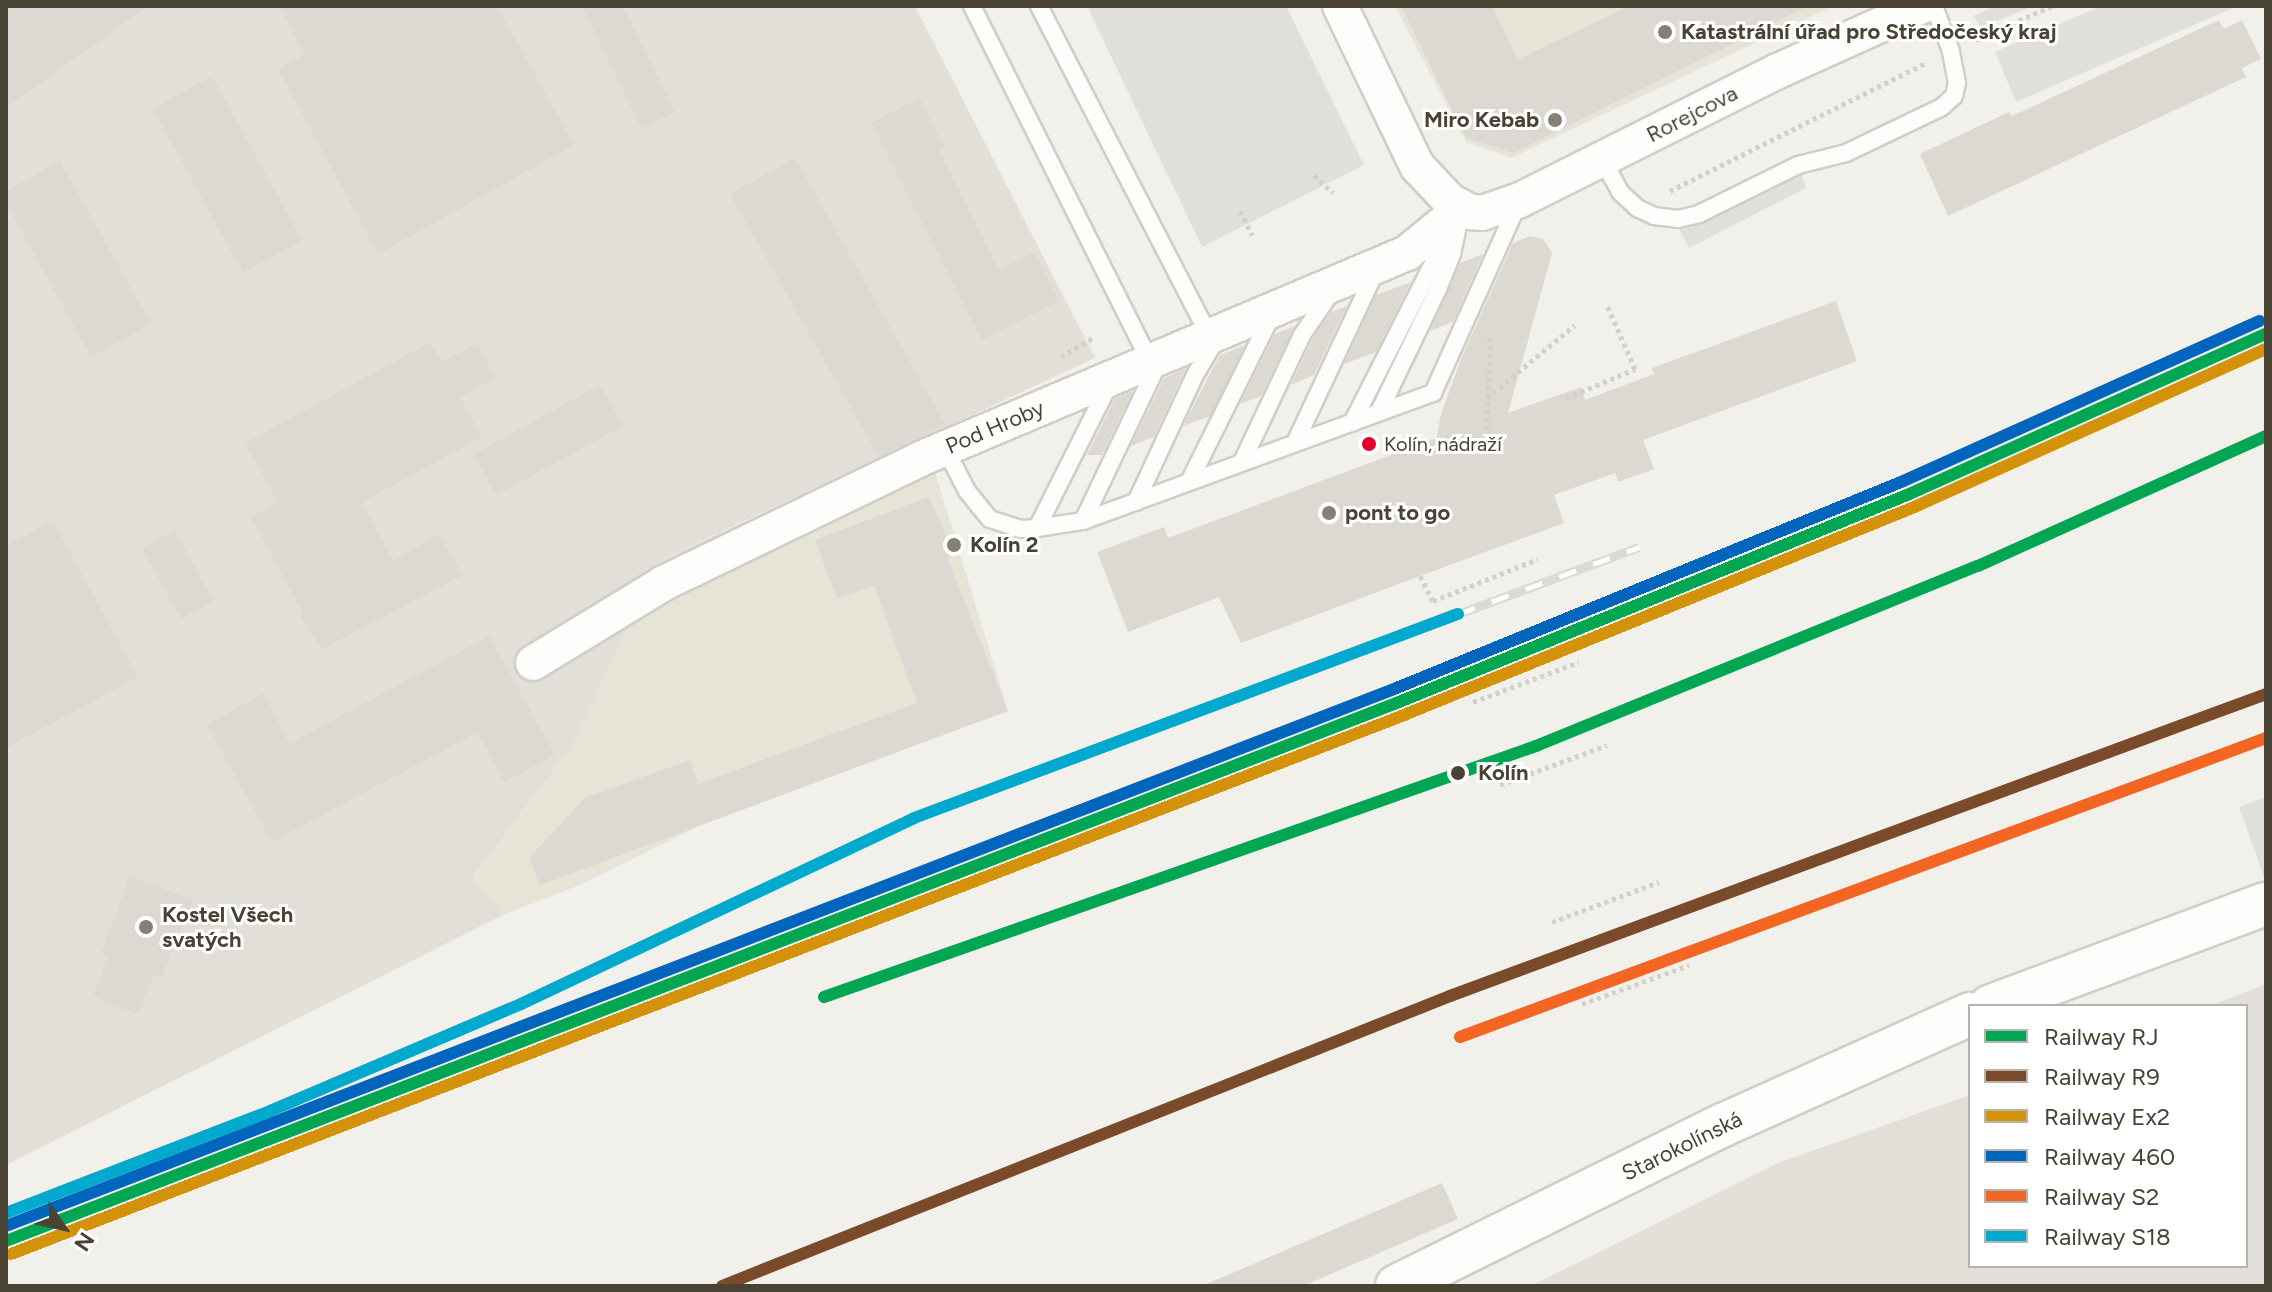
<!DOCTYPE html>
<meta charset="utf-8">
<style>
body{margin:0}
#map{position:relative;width:2272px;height:1292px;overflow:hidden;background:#f2f0ea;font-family:Figtree,sans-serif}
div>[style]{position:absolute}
.residential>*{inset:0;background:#e6e3d7}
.industrial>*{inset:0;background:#e2dfd8}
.parking>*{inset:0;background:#e1dfd9}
.building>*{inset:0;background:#dbd9d2}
.path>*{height:5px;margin-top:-2.5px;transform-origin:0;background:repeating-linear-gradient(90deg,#d2d0c9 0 4px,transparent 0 8px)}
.roads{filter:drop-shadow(2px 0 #d0cec7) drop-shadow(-2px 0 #d0cec7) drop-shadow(0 2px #d0cec7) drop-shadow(0 -2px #d0cec7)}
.service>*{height:16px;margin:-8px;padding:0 8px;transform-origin:8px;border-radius:8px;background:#fdfdfc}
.minor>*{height:34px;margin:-17px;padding:0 17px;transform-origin:17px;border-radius:17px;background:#fdfdfc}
.tertiary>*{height:42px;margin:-21px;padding:0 21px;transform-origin:21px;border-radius:21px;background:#fdfdfc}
.rail>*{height:9px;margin-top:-4.5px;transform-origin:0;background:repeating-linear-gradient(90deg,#fff 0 18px,#d9d9d8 0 36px);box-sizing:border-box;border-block:2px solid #d9d9d8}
.rail-1>*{height:12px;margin:-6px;padding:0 6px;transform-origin:6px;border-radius:6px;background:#00a651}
.rail-2>*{height:12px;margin:-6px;padding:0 6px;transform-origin:6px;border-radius:6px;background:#7a4b2a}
.rail-3>*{height:12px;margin:-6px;padding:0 6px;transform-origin:6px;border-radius:6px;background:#d4920a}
.rail-4>*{height:12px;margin:-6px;padding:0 6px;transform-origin:6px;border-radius:6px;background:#0065bd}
.rail-5>*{height:12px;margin:-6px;padding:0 6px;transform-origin:6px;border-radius:6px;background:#f26522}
.rail-6>*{height:12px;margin:-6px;padding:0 6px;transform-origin:6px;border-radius:6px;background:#00a9ce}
.dots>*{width:22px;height:22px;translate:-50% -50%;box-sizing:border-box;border:4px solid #fff;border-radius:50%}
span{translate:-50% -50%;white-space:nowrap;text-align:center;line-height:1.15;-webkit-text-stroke:6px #fff;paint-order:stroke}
.bus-label{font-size:20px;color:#494334}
.left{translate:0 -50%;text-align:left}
.poi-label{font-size:22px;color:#494334;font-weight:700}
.right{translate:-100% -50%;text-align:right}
.street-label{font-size:22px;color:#494334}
.stop-label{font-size:22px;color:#494334;font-weight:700}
.frame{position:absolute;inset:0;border:8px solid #494334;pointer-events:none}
.legend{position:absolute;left:1968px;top:1004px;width:280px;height:264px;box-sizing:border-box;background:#fff;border:2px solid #b6b4ae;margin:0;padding:10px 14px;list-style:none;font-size:24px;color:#494334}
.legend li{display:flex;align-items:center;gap:16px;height:40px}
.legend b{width:40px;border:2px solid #b6b4ae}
.north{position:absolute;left:24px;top:1188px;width:80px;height:80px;-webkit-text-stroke:6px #fff;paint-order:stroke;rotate:124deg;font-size:22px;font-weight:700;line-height:32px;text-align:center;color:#494334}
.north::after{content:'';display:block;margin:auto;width:28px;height:36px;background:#494334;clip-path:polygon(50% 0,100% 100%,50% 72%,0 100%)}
</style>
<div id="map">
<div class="residential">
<div style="clip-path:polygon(1395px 6px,1833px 6px,1511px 158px,1466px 142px)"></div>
<div style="clip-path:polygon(925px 439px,1008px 711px,711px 820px,580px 885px,503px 915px,473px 879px,573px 744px,660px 560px)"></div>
</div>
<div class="industrial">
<div style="clip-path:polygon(6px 6px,915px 6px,1095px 358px,660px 560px,573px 744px,473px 878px,503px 915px,6px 1165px)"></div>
<div style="clip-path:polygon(2266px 984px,2266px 1286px,1531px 1286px,1778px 1163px,1970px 1095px,1970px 1266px,2246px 1266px,2246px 1006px,2210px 1006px)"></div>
</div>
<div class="parking">
<div style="clip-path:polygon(1087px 6px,1286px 6px,1364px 165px,1202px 247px)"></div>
<div style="clip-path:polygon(1996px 6px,2033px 6px,1981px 28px,1973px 16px)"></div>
<div style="clip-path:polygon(2101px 6px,2238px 6px,2016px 102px,1995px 52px)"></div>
<div style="clip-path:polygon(1798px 165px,1806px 188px,1689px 248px,1677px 225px)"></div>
<div style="clip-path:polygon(2266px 797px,2266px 876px,2264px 877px,2239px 807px)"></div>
</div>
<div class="building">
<div style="clip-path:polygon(6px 6px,148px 6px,6px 108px)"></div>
<div style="clip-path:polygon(280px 6px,497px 6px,574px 145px,378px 254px,278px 69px,304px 55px)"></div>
<div style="clip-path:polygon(582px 6px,623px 6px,675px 112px,641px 128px)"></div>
<div style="clip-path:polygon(1401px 6px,1492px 6px,1518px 60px,1629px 6px,1808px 6px,1514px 153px,1466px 138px)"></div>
<div style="clip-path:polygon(2219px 20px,2224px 29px,2242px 20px,2261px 59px,2242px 68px,2246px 77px,1948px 216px,1920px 154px,2009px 112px,2012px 116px)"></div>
<div style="clip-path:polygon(212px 76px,302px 240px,243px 273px,153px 109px)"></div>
<div style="clip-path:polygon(920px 98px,944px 147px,939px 150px,999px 270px,1035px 252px,1059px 301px,982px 340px,871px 123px)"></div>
<div style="clip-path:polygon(795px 158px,945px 424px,879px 457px,730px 194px)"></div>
<div style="clip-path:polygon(60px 161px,151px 324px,91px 357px,6px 203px,6px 191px)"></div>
<div style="clip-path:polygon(1530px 236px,1543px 239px,1552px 253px,1508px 413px,1581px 387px,1585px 400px,1654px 374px,1652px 368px,1836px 301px,1857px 361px,1643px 440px,1654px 469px,1618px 482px,1615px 473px,1554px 495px,1564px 523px,1420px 576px,1241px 643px,1219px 597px,1128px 632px,1097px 552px,1164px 527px,1168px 538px,1437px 438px,1440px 417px,1461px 359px,1513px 243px)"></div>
<div style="clip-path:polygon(1483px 254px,1453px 322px,1430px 331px,1460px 263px)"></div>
<div style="clip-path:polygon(1411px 282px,1376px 352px,1344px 364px,1376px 295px)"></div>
<div style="clip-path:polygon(1347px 306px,1314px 375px,1291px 385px,1312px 340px,1331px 312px)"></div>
<div style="clip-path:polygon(1295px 326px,1261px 396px,1240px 404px,1275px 334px)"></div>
<div style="clip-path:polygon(431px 342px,441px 362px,477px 344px,496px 378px,460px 397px,482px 437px,362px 502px,393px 561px,439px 534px,463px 575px,322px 649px,300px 615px,303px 613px,251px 517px,278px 503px,245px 443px)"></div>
<div style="clip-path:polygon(1245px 345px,1210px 416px,1183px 426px,1220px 355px)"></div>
<div style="clip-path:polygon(1186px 368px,1154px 437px,1131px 446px,1164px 378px)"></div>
<div style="clip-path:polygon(600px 385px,623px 426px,496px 495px,474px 454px)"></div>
<div style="clip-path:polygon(1133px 391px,1102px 455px,1087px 455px,1115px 398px)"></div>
<div style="clip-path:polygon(929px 497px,954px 554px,947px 557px,1008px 711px,540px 885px,529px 858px,585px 798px,690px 760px,698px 784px,917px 703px,874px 585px,837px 599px,815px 540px)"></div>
<div style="clip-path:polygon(53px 521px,138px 677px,6px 748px,6px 546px)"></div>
<div style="clip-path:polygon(175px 530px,213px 601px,181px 619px,142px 548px)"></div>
<div style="clip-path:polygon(489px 636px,555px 755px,504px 782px,478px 732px,272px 842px,207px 725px,264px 693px,289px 744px)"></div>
<div style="clip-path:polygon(130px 876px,193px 900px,161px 978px,154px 975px,137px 1014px,93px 996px,108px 956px,101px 953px)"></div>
<div style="clip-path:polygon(1442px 1183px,1458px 1219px,1303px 1286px,1202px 1286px)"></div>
</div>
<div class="path">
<div style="left:1975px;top:40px;width:84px;rotate:-23.8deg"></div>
<div style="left:1314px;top:175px;width:26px;rotate:43deg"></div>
<div style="left:1670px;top:191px;width:286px;rotate:-26.6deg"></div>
<div style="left:1240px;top:211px;width:27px;rotate:63deg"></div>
<div style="left:1061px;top:357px;width:39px;rotate:-31deg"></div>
<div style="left:1487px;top:398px;width:114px;rotate:-39.7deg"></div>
<div style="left:1566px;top:398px;width:75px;rotate:-22.8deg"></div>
<div style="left:1635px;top:369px;width:68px;rotate:-113.5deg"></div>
<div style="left:1486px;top:437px;width:96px;rotate:-87deg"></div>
<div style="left:1491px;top:341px;width:7px;rotate:-117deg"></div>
<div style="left:1420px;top:576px;width:28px;rotate:63deg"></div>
<div style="left:1433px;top:601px;width:113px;rotate:-21.8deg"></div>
<div style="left:1473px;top:702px;width:113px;rotate:-20.7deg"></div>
<div style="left:1500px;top:785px;width:114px;rotate:-20.5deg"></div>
<div style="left:1552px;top:922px;width:114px;rotate:-20.5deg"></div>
<div style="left:1582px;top:1004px;width:114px;rotate:-20deg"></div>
</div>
<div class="roads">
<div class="service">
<div style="left:972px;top:6px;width:398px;rotate:63.4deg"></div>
<div style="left:1039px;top:6px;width:373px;rotate:62.7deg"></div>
<div style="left:1602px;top:159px;width:38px;rotate:61deg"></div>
<div style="left:1620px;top:192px;width:23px;rotate:43deg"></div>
<div style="left:1637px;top:208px;width:19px;rotate:25deg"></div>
<div style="left:1654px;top:216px;width:24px;rotate:7deg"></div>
<div style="left:1678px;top:219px;width:22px;rotate:-13deg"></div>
<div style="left:1699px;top:214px;width:110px;rotate:-26.3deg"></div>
<div style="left:1798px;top:165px;width:49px;rotate:-14deg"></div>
<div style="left:1846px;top:153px;width:106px;rotate:-25.6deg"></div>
<div style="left:1942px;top:107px;width:16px;rotate:-43deg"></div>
<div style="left:1954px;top:96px;width:13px;rotate:-77deg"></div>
<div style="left:1957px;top:83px;width:33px;rotate:-101deg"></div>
<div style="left:1951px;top:51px;width:48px;rotate:-110.7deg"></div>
<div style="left:1379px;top:412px;width:136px;rotate:-64.4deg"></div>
<div style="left:1438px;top:289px;width:38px;rotate:-68deg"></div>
<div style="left:1452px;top:254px;width:30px;rotate:-78deg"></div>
<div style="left:1352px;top:423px;width:214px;rotate:-63.1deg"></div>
<div style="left:1295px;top:443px;width:191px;rotate:-64.9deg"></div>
<div style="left:945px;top:448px;width:48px;rotate:62.9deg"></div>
<div style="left:967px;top:491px;width:36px;rotate:51deg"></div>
<div style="left:990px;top:519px;width:32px;rotate:18deg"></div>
<div style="left:1020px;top:529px;width:17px;rotate:-3deg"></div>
<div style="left:1037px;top:528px;width:47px;rotate:-8.7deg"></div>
<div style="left:1083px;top:521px;width:373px;rotate:-20.1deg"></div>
<div style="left:1433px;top:393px;width:209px;rotate:-65.8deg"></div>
<div style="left:1242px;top:462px;width:140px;rotate:-64.7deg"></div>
<div style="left:1302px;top:335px;width:53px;rotate:-55.7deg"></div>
<div style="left:1189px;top:482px;width:186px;rotate:-63.6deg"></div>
<div style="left:1136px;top:502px;width:140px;rotate:-65.1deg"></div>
<div style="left:1195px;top:375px;width:43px;rotate:-59.3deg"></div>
<div style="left:1083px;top:521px;width:174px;rotate:-64.5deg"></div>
<div style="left:1037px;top:528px;width:162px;rotate:-63.3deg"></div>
</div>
<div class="minor">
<div style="left:1340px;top:6px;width:178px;rotate:64.3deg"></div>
<div style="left:1417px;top:166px;width:48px;rotate:46.7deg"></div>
<div style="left:1450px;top:201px;width:24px;rotate:28deg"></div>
<div style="left:1471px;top:212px;width:11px;rotate:5deg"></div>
<div style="left:1482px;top:213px;width:40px;rotate:-18.9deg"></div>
<div style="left:1520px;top:200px;width:288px;rotate:-26.6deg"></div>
<div style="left:1778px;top:71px;width:158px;rotate:-24.3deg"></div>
<div style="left:533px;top:663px;width:153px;rotate:-31.4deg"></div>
<div style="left:664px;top:583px;width:284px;rotate:-25.8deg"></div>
<div style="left:920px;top:459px;width:529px;rotate:-22.93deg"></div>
<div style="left:1407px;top:253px;width:71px;rotate:-39.3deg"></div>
</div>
<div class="tertiary">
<div style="left:1991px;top:1006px;width:293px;rotate:-20.4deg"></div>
<div style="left:1397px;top:1286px;width:364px;rotate:-26.3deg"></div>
<div style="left:1723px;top:1125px;width:271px;rotate:-24.2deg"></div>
</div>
</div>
<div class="rail">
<div style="left:1458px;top:614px;width:193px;rotate:-20.3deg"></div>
</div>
<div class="rail-1">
<div style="left:824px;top:997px;width:755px;rotate:-19.42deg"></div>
<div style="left:1536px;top:746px;width:477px;rotate:-22.2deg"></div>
<div style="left:1978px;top:566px;width:316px;rotate:-24.3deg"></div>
<div style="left:6px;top:1241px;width:1494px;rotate:-21.15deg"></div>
<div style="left:1399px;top:702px;width:549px;rotate:-22.17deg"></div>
<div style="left:1907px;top:495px;width:393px;rotate:-24.2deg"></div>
</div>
<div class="rail-2">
<div style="left:722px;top:1286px;width:784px;rotate:-21.72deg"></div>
<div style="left:1450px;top:996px;width:870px;rotate:-20.31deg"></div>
</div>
<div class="rail-3">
<div style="left:11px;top:1254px;width:1494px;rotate:-21.15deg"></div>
<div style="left:1404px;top:715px;width:549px;rotate:-22.17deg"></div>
<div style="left:1912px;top:508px;width:388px;rotate:-24.2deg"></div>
</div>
<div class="rail-4">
<div style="left:6px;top:1226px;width:1488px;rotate:-21.15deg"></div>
<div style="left:1394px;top:689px;width:548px;rotate:-22.21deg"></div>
<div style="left:1901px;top:482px;width:393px;rotate:-24.2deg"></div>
</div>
<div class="rail-5">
<div style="left:1460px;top:1037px;width:860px;rotate:-20.35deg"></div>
</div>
<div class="rail-6">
<div style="left:6px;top:1213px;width:275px;rotate:-21.1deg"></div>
<div style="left:263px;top:1114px;width:280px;rotate:-23.1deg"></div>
<div style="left:521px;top:1004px;width:435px;rotate:-25.3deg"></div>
<div style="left:914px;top:818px;width:581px;rotate:-20.56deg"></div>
</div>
<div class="dots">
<div style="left:1665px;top:32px;background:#848074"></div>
<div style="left:1555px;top:120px;background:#848074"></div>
<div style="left:1369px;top:444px;background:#e4002b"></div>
<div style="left:1329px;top:513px;background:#848074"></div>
<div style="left:954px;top:545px;background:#848074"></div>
<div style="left:1458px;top:773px;background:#494334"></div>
<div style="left:146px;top:927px;background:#848074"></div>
</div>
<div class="bus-label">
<span class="left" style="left:1384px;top:444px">Kolín, nádraží</span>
</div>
<div class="poi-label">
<span class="left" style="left:1681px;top:32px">Katastrální úřad pro Středočeský kraj</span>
<span class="right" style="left:1539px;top:120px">Miro Kebab</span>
<span class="left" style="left:1345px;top:513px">pont to go</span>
<span class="left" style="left:970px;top:545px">Kolín 2</span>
<span class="left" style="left:162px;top:927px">Kostel Všech<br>svatých</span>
</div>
<div class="street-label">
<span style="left:1692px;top:114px;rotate:-27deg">Rorejcova</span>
<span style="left:995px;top:427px;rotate:-23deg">Pod Hroby</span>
<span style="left:1682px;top:1146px;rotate:-26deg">Starokolínská</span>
</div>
<div class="stop-label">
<span class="left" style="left:1478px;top:773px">Kolín</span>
</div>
<div class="frame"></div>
<ul class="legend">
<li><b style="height:10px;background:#00a651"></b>Railway RJ</li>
<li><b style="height:10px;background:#7a4b2a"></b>Railway R9</li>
<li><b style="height:10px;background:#d4920a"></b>Railway Ex2</li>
<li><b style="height:10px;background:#0065bd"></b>Railway 460</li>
<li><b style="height:10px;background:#f26522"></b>Railway S2</li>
<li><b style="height:10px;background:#00a9ce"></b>Railway S18</li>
</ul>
<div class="north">N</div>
</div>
